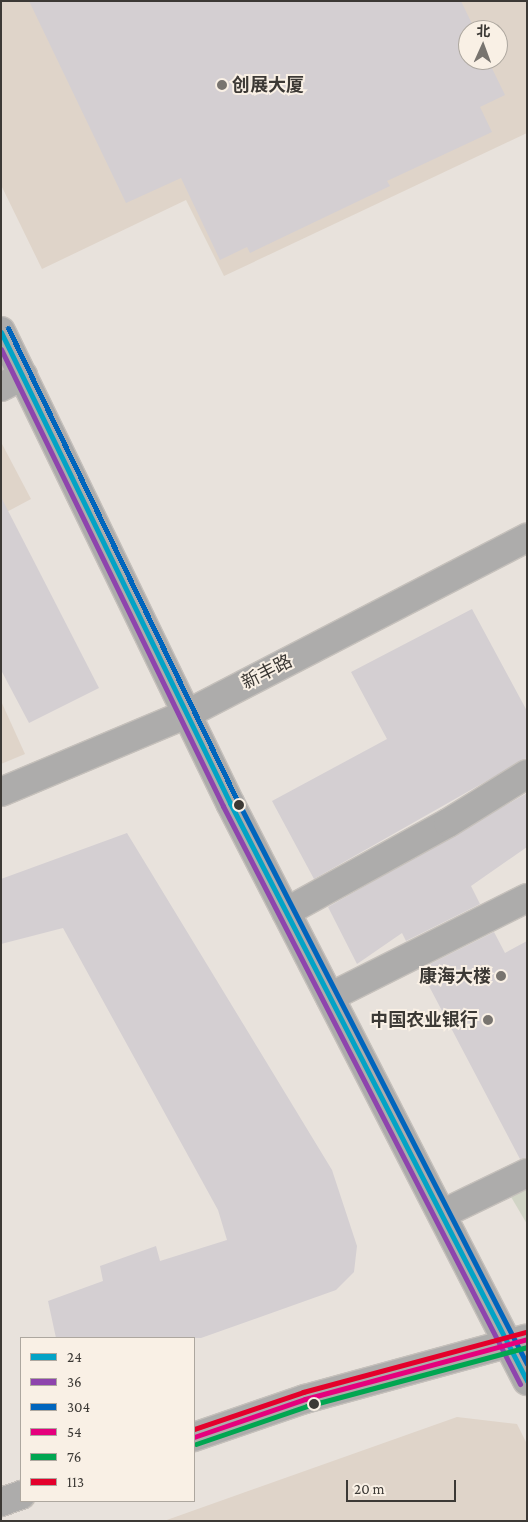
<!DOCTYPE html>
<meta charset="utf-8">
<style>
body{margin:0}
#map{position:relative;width:528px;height:1522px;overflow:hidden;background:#e8e2dc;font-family:"Crimson Pro","Noto Sans SC",serif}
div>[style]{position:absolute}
.built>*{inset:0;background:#dfd4c9}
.green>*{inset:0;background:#d1d4c6}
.building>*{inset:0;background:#d4cfd2}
.roads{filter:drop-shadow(1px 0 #c5c0bb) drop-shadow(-1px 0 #c5c0bb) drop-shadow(0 1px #c5c0bb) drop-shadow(0 -1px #c5c0bb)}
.minor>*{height:28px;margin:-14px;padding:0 14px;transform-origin:14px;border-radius:14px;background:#adacab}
.bus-1>*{height:5px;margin:-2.5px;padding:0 2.5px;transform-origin:2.5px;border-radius:2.5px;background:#03a3c6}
.bus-2>*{height:5px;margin:-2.5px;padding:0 2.5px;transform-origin:2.5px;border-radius:2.5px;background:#8e44ad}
.bus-3>*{height:5px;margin:-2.5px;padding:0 2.5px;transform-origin:2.5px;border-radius:2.5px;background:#0065bd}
.bus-4>*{height:5px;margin:-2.5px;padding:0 2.5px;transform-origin:2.5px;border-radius:2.5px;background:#e5007d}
.bus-5>*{height:5px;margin:-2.5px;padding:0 2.5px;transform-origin:2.5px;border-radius:2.5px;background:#00a651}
.bus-6>*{height:5px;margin:-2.5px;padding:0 2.5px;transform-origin:2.5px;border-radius:2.5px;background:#e4002b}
.dots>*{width:14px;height:14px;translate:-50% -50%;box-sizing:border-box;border:2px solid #f9f0e5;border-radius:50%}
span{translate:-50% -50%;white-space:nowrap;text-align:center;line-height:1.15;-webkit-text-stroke:4px #f9f0e5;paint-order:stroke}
.poi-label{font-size:18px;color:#3c3935;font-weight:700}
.left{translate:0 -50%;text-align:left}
.right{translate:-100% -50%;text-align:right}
.street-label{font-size:18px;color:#3c3935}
.frame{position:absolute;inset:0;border:2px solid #3c3935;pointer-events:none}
.legend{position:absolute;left:20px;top:1337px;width:175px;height:165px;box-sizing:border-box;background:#f9f0e5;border:1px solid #ada79f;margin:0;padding:6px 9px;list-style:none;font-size:15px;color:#3c3935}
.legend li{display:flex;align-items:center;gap:10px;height:25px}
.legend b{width:25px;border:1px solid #ada79f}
.north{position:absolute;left:458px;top:20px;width:50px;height:50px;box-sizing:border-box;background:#f9f0e5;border:1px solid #ada79f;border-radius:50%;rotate:2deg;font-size:14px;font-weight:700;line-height:20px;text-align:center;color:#3c3935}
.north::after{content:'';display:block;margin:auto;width:18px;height:22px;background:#78746f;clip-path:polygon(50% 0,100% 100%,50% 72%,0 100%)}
.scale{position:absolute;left:346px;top:1480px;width:110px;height:22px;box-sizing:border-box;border:2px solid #3c3935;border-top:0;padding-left:6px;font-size:15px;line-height:18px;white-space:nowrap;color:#3c3935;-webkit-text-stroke:4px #f9f0e5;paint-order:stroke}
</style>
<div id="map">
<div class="built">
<div style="clip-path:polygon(evenodd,1px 1px,527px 1px,527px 133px,224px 276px,186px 200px,42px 269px,1px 185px,1px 1px,468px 30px,498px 30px,498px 60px,468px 60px,468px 30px)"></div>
<div style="clip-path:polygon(1px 442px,31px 499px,1px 515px)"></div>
<div style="clip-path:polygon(1px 701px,25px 754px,1px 764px)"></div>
<div style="clip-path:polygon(457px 1417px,517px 1424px,527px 1444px,527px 1521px,164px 1521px)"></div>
</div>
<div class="green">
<div style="clip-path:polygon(527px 1180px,527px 1224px,507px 1190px)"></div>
</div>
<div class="building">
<div style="clip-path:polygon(29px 1px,461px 1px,475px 30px,468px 30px,468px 60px,488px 60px,505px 95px,480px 107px,492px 132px,387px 181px,390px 186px,250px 253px,247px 247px,220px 260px,181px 178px,126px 203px)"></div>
<div style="clip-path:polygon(1px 497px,99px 688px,29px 723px,1px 670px)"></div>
<div style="clip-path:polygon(472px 609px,527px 711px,527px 758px,314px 879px,272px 801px,387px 739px,351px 672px)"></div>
<div style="clip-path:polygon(527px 793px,527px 847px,471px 886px,480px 904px,406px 941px,402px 933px,357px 964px,328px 907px)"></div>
<div style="clip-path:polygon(127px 833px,332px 1170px,357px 1246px,354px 1272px,336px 1290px,201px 1338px,56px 1338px,48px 1301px,103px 1281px,100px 1266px,156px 1246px,160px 1261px,227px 1240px,218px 1210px,63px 928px,1px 944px,1px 879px)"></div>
<div style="clip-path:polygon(494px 932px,505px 953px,527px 941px,527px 1158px,520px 1159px,420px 969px)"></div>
</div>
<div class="roads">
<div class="minor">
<div style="left:1px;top:331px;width:525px;rotate:64.12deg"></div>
<div style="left:230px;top:803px;width:650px;rotate:62.8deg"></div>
<div style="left:1px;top:387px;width:25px;rotate:-27deg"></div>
<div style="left:1px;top:792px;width:202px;rotate:-22.8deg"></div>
<div style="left:187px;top:714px;width:383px;rotate:-27.4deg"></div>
<div style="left:286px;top:912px;width:185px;rotate:-28.8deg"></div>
<div style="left:448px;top:823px;width:93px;rotate:-31.8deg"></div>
<div style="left:330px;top:997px;width:220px;rotate:-26.7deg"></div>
<div style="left:442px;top:1214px;width:94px;rotate:-25.8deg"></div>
<div style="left:194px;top:1437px;width:117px;rotate:-18.9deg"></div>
<div style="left:305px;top:1399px;width:228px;rotate:-15.3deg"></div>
<div style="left:1px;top:1502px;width:21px;rotate:-19deg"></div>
</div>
</div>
<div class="bus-1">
<div style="left:1px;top:332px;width:524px;rotate:64.07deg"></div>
<div style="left:230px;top:803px;width:650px;rotate:62.8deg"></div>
</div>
<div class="bus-2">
<div style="left:1px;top:349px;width:508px;rotate:64.09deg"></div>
<div style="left:223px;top:806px;width:650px;rotate:62.8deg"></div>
</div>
<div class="bus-3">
<div style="left:8px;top:328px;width:525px;rotate:64.12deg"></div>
<div style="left:237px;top:800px;width:634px;rotate:62.79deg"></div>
</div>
<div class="bus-4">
<div style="left:194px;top:1437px;width:117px;rotate:-18.9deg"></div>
<div style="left:305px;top:1399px;width:230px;rotate:-15.1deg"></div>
</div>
<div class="bus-5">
<div style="left:196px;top:1444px;width:117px;rotate:-18.9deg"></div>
<div style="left:307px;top:1406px;width:228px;rotate:-15deg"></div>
</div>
<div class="bus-6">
<div style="left:194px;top:1429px;width:115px;rotate:-18.7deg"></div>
<div style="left:303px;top:1392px;width:230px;rotate:-15.1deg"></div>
</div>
<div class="dots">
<div style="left:222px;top:85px;background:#78746f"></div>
<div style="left:239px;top:805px;background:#3c3935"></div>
<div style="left:501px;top:976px;background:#78746f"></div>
<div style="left:488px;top:1020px;background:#78746f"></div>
<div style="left:314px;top:1404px;background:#3c3935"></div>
</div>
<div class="poi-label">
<span class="left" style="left:232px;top:85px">创展大厦</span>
<span class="right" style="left:491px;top:976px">康海大楼</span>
<span class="right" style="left:478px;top:1020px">中国农业银行</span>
</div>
<div class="street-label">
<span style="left:267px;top:672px;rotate:-27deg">新丰路</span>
</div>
<div class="frame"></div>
<ul class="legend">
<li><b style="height:6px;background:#03a3c6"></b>24</li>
<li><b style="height:6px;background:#8e44ad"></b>36</li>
<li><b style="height:6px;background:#0065bd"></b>304</li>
<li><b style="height:6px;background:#e5007d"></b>54</li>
<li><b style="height:6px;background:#00a651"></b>76</li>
<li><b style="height:6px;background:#e4002b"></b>113</li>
</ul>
<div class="north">北</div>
<div class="scale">20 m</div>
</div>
